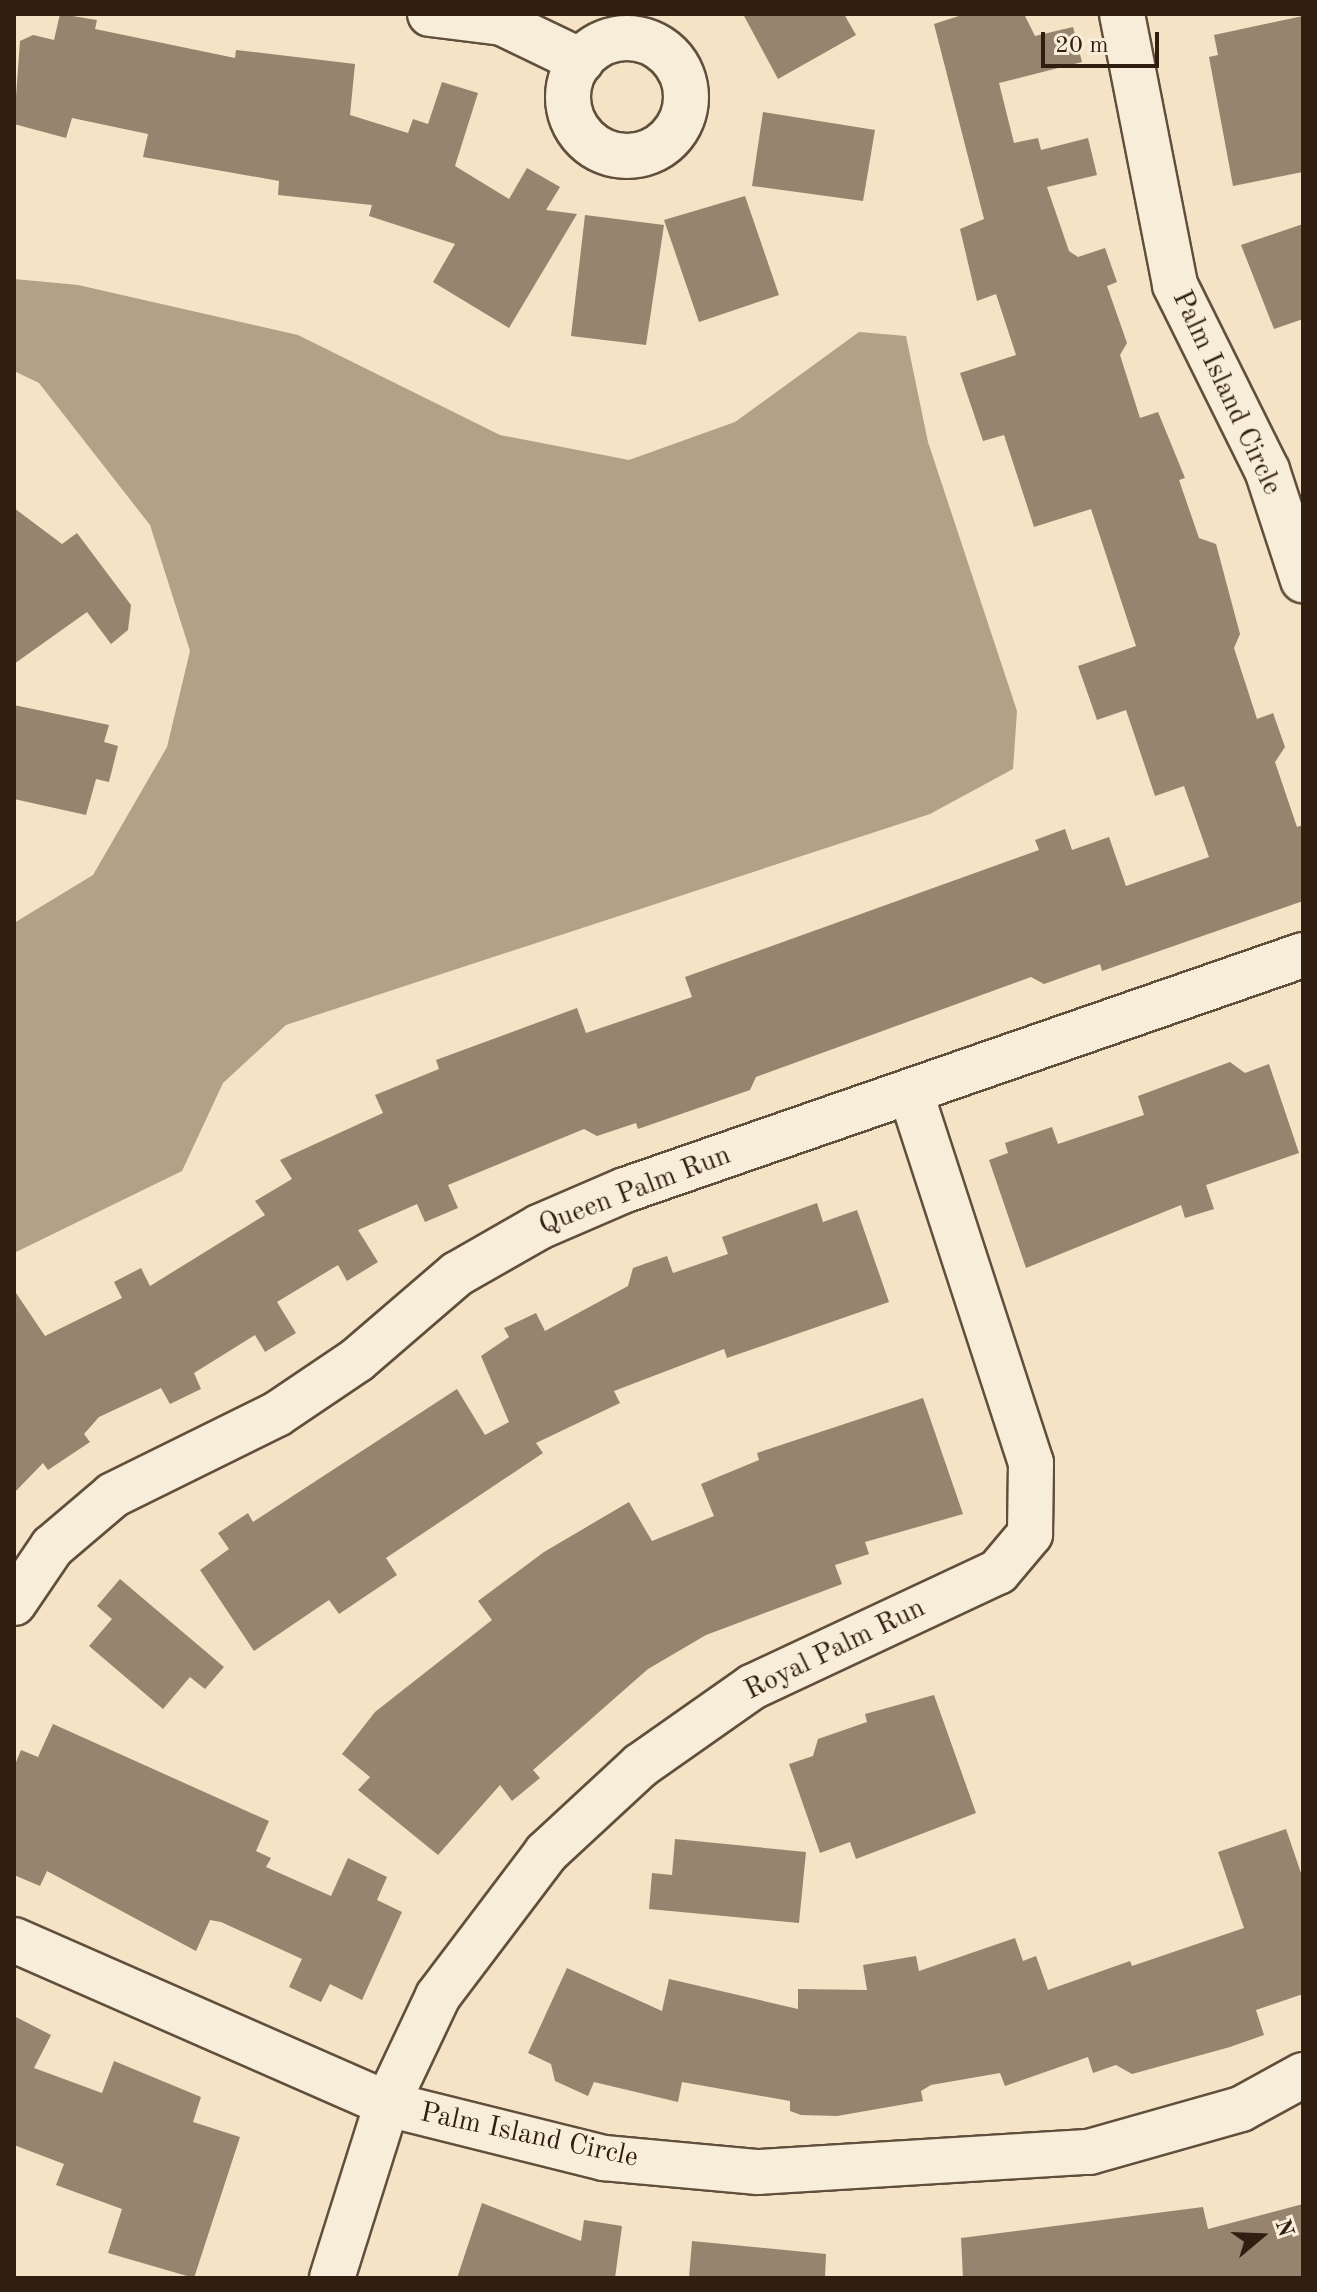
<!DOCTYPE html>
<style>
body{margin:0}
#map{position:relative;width:1317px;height:2292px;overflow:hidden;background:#f5e3c5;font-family:"Old Standard TT",serif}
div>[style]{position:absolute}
.water>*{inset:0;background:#b2a087}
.building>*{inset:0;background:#96846e}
.roads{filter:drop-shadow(2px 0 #614f3d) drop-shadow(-2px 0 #614f3d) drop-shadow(0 2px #614f3d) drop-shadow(0 -2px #614f3d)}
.minor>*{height:44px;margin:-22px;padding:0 22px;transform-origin:22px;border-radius:22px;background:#f8edd9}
.minor>.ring{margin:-22px;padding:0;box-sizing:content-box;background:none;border:44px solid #f8edd9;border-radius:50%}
span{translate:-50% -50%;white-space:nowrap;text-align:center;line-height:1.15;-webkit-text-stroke:7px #f8edd9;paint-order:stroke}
.street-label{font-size:28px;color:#301e10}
.frame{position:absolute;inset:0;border:16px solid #301e10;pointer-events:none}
.north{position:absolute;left:1221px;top:2196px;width:80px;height:80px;-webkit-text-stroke:6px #f8edd9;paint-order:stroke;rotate:71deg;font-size:22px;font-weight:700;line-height:32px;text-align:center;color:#301e10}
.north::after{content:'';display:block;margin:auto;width:28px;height:36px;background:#301e10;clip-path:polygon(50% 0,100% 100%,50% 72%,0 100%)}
.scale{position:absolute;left:1041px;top:32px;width:118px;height:36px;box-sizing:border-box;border:4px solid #301e10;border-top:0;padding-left:10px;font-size:24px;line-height:28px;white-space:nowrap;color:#301e10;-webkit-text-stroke:6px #f8edd9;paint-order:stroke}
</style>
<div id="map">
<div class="water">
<div style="clip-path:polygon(14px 279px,78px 285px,298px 335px,500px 435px,629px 460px,735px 422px,859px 332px,906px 336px,928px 442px,1017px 711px,1013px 769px,930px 814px,286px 1025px,223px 1083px,182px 1171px,14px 1253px,14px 923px,93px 875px,167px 747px,190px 651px,150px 525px,39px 383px,14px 371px)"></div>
</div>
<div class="building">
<div style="clip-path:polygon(60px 14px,97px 20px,95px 29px,235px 58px,236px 50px,355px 64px,350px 115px,408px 133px,413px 119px,428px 124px,442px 82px,478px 93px,455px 166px,509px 199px,527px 168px,560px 187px,546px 210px,577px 214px,509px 328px,433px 282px,455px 244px,369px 216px,372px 205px,278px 195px,279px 181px,143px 157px,148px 134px,72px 118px,66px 138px,14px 124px,20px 41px,33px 35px,54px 40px)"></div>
<div style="clip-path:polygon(743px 14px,844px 14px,856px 35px,778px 79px)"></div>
<div style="clip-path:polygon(965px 14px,1024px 14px,1035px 36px,1073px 27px,1082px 62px,999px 83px,1014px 143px,1038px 138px,1041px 150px,1088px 138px,1097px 175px,1047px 187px,1069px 251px,1078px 257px,1105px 248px,1117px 282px,1107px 286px,1127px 343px,1120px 355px,1140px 418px,1158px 412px,1185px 478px,1179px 480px,1199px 538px,1216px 544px,1240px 634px,1234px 648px,1257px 719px,1273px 713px,1285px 747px,1275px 762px,1297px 827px,1303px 825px,1303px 901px,1102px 971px,1100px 964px,1044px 984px,1031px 977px,756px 1077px,750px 1090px,638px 1129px,636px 1123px,597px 1136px,584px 1129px,448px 1185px,458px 1208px,425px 1222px,417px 1204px,358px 1230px,378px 1262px,347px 1281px,338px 1265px,277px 1302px,296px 1333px,265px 1352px,255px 1335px,194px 1373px,201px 1389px,170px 1404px,161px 1388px,99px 1417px,84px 1434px,90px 1442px,48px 1470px,43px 1463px,14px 1493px,14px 1290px,45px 1336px,122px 1298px,114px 1282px,141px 1268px,150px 1286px,265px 1215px,255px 1201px,292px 1179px,280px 1160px,383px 1113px,375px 1095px,439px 1069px,436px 1060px,577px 1008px,586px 1033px,692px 997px,685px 977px,1039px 850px,1035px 840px,1065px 829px,1072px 850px,1109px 837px,1126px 886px,1209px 857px,1184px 786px,1155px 796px,1126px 710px,1097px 720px,1078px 666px,1136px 646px,1091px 509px,1034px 527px,1004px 435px,983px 441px,960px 373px,1016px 355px,996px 294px,977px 301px,960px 229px,984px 219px,934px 24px)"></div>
<div style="clip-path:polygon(1303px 16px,1303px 172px,1233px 186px,1209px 57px,1218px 55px,1214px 35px)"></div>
<div style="clip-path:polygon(763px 112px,875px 130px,863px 201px,752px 186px)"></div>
<div style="clip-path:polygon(745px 196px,779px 295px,699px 322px,664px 220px)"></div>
<div style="clip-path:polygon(585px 215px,664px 225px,646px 345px,571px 336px)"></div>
<div style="clip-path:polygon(1303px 224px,1303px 319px,1274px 329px,1241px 245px)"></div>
<div style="clip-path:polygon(14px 508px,62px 544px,77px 533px,131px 605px,128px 630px,111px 644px,87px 612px,14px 664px)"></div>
<div style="clip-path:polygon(14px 705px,109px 725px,104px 742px,118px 746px,109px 782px,96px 779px,86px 815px,14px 799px)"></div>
<div style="clip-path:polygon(1230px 1062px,1245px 1073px,1269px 1064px,1299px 1153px,1206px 1185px,1214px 1209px,1185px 1218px,1181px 1205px,1026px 1268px,989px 1160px,1008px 1153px,1005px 1143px,1052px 1127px,1058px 1144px,1144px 1115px,1138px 1096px)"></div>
<div style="clip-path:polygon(817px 1203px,823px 1222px,857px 1210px,889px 1302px,727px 1358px,724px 1349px,614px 1391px,620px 1403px,536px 1443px,543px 1453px,386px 1558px,397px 1575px,339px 1614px,329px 1600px,254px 1651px,200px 1570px,229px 1549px,218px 1533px,248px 1513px,253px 1522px,457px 1389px,485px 1435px,509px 1422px,481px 1356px,509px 1337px,504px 1328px,536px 1313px,545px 1331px,628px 1286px,633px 1268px,667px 1256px,673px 1273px,728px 1254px,722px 1237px)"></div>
<div style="clip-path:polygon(923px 1398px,963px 1514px,865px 1542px,869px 1554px,835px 1565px,842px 1584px,706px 1635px,648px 1669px,533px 1770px,540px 1778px,512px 1801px,500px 1785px,438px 1855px,358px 1790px,370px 1777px,342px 1754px,375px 1712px,492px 1620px,478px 1601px,544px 1552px,629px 1502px,652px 1541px,714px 1516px,701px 1484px,759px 1460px,757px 1453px)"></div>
<div style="clip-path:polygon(120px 1579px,224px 1667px,205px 1689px,190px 1677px,163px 1709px,89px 1646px,112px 1619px,97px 1606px)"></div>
<div style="clip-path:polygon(934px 1695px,976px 1813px,856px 1859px,850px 1842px,820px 1853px,789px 1764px,813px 1756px,818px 1739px,867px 1722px,865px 1714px)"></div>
<div style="clip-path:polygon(53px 1724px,269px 1821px,256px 1851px,271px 1858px,266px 1867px,331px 1896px,348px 1858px,387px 1877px,377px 1900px,402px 1912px,362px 2000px,330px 1984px,321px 2002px,289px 1987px,302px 1959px,221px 1922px,210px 1920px,196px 1951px,47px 1871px,40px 1886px,14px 1875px,14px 1767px,21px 1750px,38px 1757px)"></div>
<div style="clip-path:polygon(1286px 1829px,1303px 1879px,1303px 1994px,1256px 2010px,1264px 2035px,1230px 2047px,1132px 2074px,1116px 2065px,1093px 2073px,1088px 2057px,1005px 2086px,1000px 2073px,931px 2085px,921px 2091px,923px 2101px,837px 2116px,801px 2115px,790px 2111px,790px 2101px,682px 2082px,678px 2102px,594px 2082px,588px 2096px,555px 2081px,551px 2064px,528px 2053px,567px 1968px,662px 2011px,669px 1979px,798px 2009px,798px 1989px,867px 1990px,863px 1965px,916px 1956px,919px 1971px,1015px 1938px,1023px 1961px,1036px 1956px,1048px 1990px,1130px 1961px,1132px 1966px,1244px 1928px,1218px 1852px)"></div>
<div style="clip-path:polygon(675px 1839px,806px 1852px,799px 1923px,649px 1909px,652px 1873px,672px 1875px)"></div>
<div style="clip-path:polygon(14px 2016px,51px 2035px,34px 2068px,102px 2093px,114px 2061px,201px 2097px,193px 2122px,240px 2137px,194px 2278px,108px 2253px,122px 2209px,56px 2185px,64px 2164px,14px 2145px)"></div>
<div style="clip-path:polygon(482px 2203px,581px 2241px,584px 2220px,622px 2226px,615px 2278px,457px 2278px)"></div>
<div style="clip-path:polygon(1303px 2204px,1303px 2278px,963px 2278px,961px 2238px,1203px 2207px,1208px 2229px)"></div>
<div style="clip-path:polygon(692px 2241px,826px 2254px,825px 2278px,689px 2278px)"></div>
</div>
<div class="roads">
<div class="minor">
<div style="left:430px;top:14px;width:73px;rotate:7.1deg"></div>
<div style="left:502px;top:23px;width:88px;rotate:25.7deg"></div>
<div style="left:1122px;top:14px;width:276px;rotate:78.9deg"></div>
<div style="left:1175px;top:285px;width:207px;rotate:63.6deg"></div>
<div style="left:1267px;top:470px;width:116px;rotate:71.9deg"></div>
<div class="ring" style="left:568px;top:38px;width:74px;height:74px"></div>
<div style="left:14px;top:1603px;width:68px;rotate:-55.8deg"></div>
<div style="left:52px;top:1547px;width:80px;rotate:-40.4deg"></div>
<div style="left:113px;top:1495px;width:183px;rotate:-26.3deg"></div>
<div style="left:277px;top:1414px;width:97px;rotate:-34deg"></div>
<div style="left:357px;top:1360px;width:132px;rotate:-40.7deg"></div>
<div style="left:457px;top:1274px;width:95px;rotate:-29.8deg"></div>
<div style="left:539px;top:1227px;width:94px;rotate:-23.3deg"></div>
<div style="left:625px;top:1190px;width:718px;rotate:-19.12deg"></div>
<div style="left:14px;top:1940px;width:407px;rotate:23.7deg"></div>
<div style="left:387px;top:2104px;width:224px;rotate:14deg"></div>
<div style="left:604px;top:2158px;width:155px;rotate:5.2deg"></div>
<div style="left:758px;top:2172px;width:332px;rotate:-3.5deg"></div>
<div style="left:1089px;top:2152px;width:158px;rotate:-15.8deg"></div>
<div style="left:1241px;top:2109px;width:71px;rotate:-28.7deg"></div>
<div style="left:332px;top:2278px;width:182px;rotate:-72.5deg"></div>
<div style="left:387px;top:2104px;width:119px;rotate:-64.7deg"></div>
<div style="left:438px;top:1996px;width:179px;rotate:-52.9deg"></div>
<div style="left:546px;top:1853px;width:129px;rotate:-42.8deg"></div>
<div style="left:641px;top:1765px;width:136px;rotate:-35.1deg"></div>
<div style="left:752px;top:1687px;width:272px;rotate:-25.1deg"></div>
<div style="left:998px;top:1572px;width:50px;rotate:-49.9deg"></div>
<div style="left:1030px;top:1534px;width:71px;rotate:-89.2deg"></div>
<div style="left:1031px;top:1463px;width:391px;rotate:-108deg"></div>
</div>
</div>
<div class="street-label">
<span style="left:1226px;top:393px;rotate:65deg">Palm Island Circle</span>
<span style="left:635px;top:1191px;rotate:-21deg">Queen Palm Run</span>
<span style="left:835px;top:1650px;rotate:-26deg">Royal Palm Run</span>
<span style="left:529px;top:2136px;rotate:12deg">Palm Island Circle</span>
</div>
<div class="frame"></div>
<div class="north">N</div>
<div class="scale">20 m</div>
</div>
